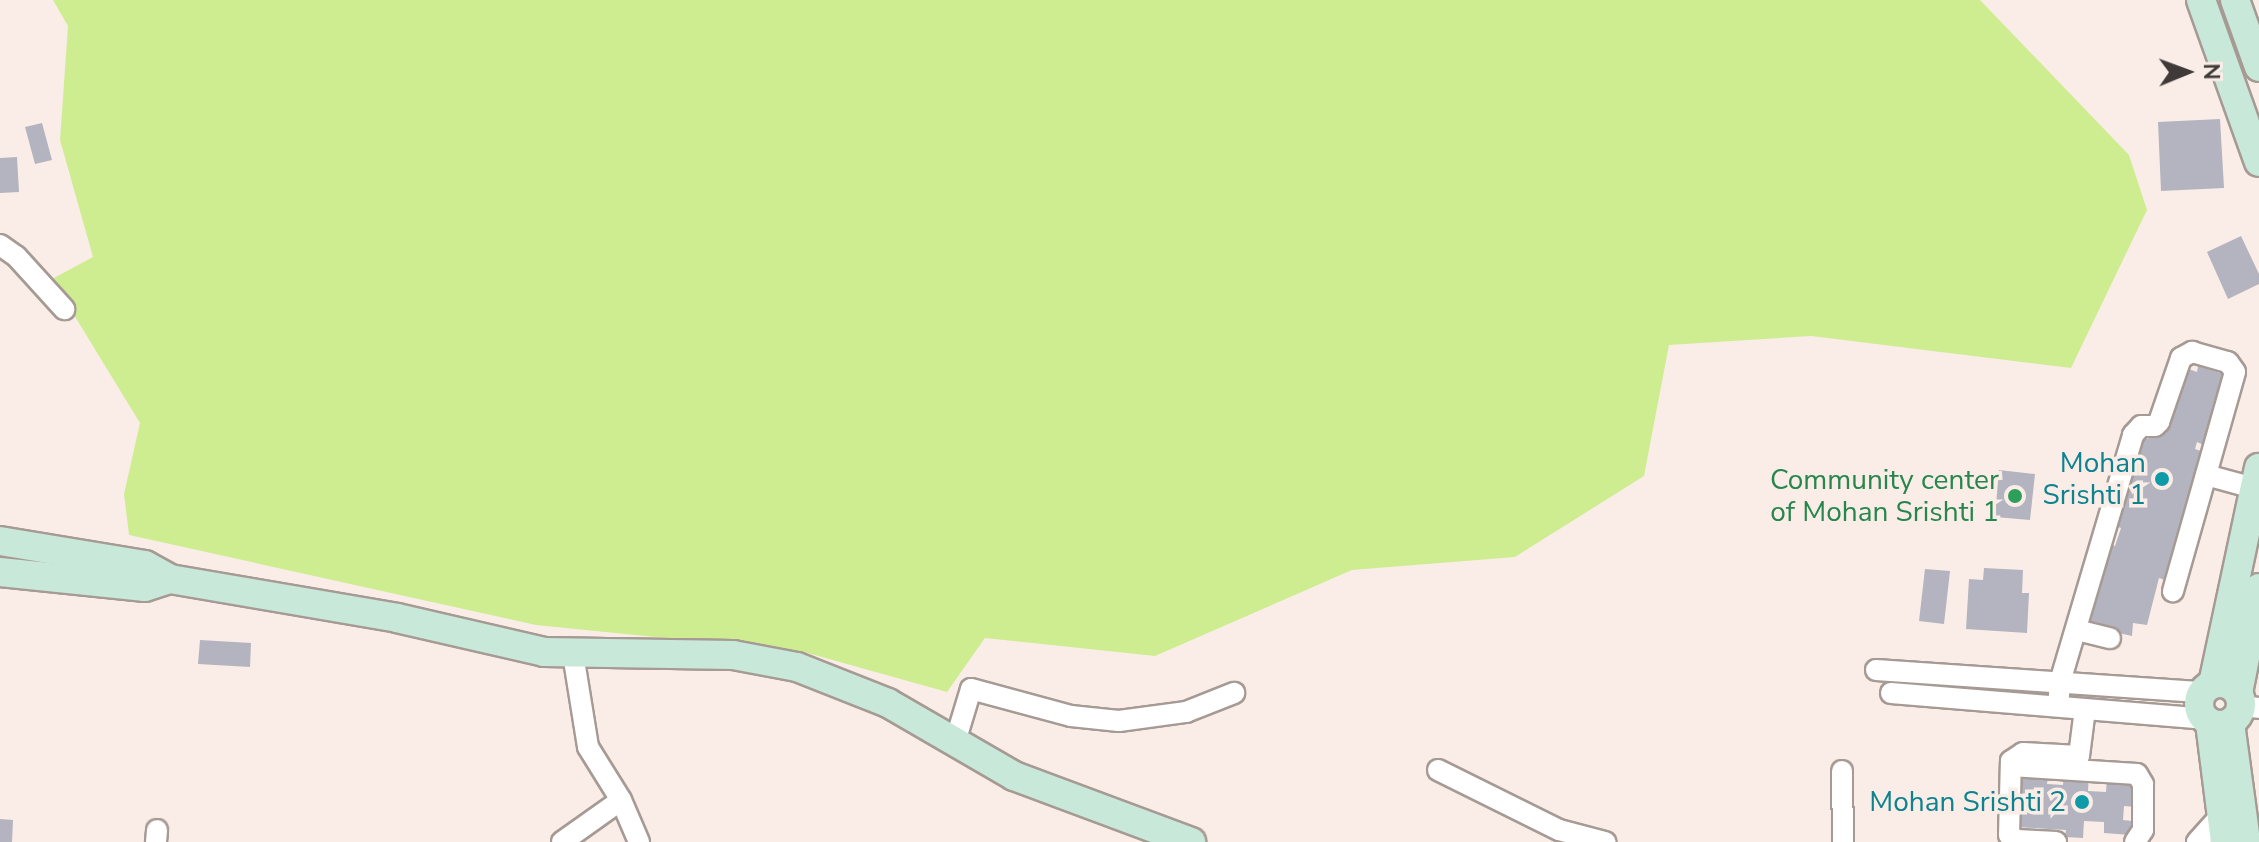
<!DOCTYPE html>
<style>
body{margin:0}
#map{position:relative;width:2259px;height:842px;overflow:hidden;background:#faede7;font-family:"Nunito Sans",sans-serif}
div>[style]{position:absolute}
.green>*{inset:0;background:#ceed91}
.building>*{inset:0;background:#b3b4bf}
.roads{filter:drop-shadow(2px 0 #a69a94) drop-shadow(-2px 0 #a69a94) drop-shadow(0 2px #a69a94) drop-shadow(0 -2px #a69a94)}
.street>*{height:20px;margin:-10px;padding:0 10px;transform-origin:10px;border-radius:10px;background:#fff}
.secondary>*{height:28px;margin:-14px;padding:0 14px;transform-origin:14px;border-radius:14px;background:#c8e8d9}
.secondary>.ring{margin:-14px;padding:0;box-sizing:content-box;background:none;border:28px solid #c8e8d9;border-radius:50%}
.dots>*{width:22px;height:22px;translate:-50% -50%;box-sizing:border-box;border:4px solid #faede7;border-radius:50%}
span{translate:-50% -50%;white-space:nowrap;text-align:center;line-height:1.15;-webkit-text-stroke:7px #faede7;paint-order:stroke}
.culture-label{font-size:28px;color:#0d838f}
.right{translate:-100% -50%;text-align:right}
.leisure-label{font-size:28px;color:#27864d}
.north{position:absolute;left:2147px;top:32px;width:80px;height:80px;-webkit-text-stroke:6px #faede7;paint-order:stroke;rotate:89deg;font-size:22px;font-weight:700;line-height:32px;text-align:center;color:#3f3a38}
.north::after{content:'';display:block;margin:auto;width:28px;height:36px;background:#3f3a38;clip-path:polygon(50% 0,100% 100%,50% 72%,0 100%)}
</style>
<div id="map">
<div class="green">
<div style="clip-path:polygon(53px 0,1980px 0,2129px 155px,2147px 210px,2071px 368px,1811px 336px,1669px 345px,1644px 476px,1515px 557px,1352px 570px,1155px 656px,985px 638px,947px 692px,804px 652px,536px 625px,129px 535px,124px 494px,140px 423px,52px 279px,93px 257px,60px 140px,68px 26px)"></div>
</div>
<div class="building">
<div style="clip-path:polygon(2220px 119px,2224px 188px,2161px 191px,2158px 122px)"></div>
<div style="clip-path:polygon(42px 123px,52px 160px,35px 164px,25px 127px)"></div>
<div style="clip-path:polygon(17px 157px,19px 192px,0 193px,0 158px)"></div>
<div style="clip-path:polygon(2241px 236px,2259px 274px,2259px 284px,2228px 299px,2207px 252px)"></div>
<div style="clip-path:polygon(2198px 366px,2229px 376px,2206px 446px,2197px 442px,2195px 449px,2204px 452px,2170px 582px,2159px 578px,2147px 625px,2133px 623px,2132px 636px,2087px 626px,2109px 544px,2115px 546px,2121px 528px,2115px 526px,2139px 436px,2148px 439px,2150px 433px,2162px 437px,2183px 367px,2197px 372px)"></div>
<div style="clip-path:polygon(1999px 470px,2035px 474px,2030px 520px,1995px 517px)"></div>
<div style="clip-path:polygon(1984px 568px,2023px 570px,2022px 593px,2029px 593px,2027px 633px,1966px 629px,1969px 579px,1983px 580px)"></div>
<div style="clip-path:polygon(1925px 569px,1950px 571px,1944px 624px,1919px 621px)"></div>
<div style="clip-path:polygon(200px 640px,251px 643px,250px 667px,198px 664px)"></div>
<div style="clip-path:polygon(2064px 772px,2089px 774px,2088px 791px,2106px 792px,2107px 778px,2132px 779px,2131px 786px,2137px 787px,2136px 807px,2124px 806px,2123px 820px,2132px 821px,2131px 835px,2104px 833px,2104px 822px,2084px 821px,2083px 838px,2065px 837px,2066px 830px,2015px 827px,2016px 810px,2026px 811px,2027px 799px,2017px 798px,2018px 774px,2048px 776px,2047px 784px,2063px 785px)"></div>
<div style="clip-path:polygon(0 819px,13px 820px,12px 842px,0 842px)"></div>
</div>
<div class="roads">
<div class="street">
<div style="left:0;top:245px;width:19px;rotate:35deg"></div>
<div style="left:16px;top:256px;width:72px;rotate:47.8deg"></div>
<div style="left:2206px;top:475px;width:50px;rotate:15.2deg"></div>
<div style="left:2077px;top:630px;width:34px;rotate:14deg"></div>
<div style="left:573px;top:654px;width:94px;rotate:80.8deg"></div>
<div style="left:588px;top:747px;width:62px;rotate:58.1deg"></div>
<div style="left:621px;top:800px;width:46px;rotate:66.8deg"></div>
<div style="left:1876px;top:670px;width:327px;rotate:3.9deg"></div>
<div style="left:1891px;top:693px;width:314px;rotate:4.7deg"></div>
<div style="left:2058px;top:706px;width:24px;rotate:-85deg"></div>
<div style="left:2060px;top:682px;width:258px;rotate:-73.5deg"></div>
<div style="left:2133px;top:435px;width:12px;rotate:-48deg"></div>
<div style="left:2141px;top:426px;width:14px"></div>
<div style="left:2155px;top:426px;width:6px;rotate:-45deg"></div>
<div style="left:2159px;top:422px;width:68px;rotate:-71deg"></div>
<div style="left:2181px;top:358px;width:13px;rotate:-29deg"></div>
<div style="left:2192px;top:352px;width:37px;rotate:16deg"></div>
<div style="left:2228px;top:362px;width:12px;rotate:55deg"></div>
<div style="left:2235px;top:372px;width:228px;rotate:105.8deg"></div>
<div style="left:2241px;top:706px;width:18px;rotate:6deg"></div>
<div style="left:955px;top:742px;width:55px;rotate:-73.2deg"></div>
<div style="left:971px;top:689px;width:104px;rotate:15.1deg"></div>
<div style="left:1071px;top:716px;width:48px;rotate:5.9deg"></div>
<div style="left:1119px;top:721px;width:68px;rotate:-7.7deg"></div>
<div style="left:1186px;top:712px;width:52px;rotate:-21.6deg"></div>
<div style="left:2011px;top:766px;width:126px;rotate:3.6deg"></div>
<div style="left:2137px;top:774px;width:12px;rotate:59deg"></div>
<div style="left:2143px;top:784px;width:46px;rotate:90deg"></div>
<div style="left:2143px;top:830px;width:14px;rotate:124deg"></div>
<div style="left:1438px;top:770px;width:135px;rotate:26.4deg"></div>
<div style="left:1559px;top:830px;width:48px;rotate:14.6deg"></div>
<div style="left:1842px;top:771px;width:71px;rotate:89.2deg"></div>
<div style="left:156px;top:842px;width:12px;rotate:-85deg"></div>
<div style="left:562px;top:842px;width:72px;rotate:-35.4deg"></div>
<div style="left:2056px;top:842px;width:39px;rotate:-177deg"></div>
<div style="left:2017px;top:840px;width:9px;rotate:-148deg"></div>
<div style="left:2009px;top:835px;width:74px;rotate:-88.5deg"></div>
<div style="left:2011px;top:761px;width:14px;rotate:-34deg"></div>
<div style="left:2023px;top:753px;width:56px;rotate:3.1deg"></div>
<div style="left:2079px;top:756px;width:47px;rotate:-82.7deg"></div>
<div style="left:2197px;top:842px;width:36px;rotate:-48deg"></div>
<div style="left:2221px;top:815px;width:9px;rotate:-6deg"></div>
</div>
<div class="secondary">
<div style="left:2201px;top:0;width:172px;rotate:70.3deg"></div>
<div style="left:2235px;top:0;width:71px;rotate:70.3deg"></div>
<div style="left:0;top:541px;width:147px;rotate:9.4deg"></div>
<div style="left:145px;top:565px;width:29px;rotate:29deg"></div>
<div style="left:170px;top:579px;width:230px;rotate:9.7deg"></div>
<div style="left:397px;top:618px;width:151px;rotate:13deg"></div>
<div style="left:544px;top:652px;width:189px;rotate:0.9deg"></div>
<div style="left:733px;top:655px;width:65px;rotate:10.6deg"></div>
<div style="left:797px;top:667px;width:98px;rotate:21.6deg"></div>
<div style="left:888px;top:703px;width:146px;rotate:30.1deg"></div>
<div style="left:1014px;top:776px;width:189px;rotate:20.4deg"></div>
<div style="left:0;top:572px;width:146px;rotate:5.9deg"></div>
<div style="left:145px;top:587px;width:26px;rotate:-18deg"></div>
<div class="ring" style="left:2199px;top:683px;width:14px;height:14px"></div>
<div style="left:2213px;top:684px;width:221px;rotate:-78deg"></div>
<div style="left:2238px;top:693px;width:107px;rotate:-78.7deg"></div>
<div style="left:2210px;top:723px;width:120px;rotate:82.8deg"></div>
<div style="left:2230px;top:723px;width:120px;rotate:82.3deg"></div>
</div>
</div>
<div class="dots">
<div style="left:2162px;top:479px;background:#0f9aa8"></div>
<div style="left:2015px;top:496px;background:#2e9e5b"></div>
<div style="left:2082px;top:802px;background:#0f9aa8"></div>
</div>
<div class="culture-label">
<span class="right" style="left:2146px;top:479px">Mohan<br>Srishti 1</span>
<span class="right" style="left:2066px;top:802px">Mohan Srishti 2</span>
</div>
<div class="leisure-label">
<span class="right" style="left:1999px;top:496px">Community center<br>of Mohan Srishti 1</span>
</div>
<div class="north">N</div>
</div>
